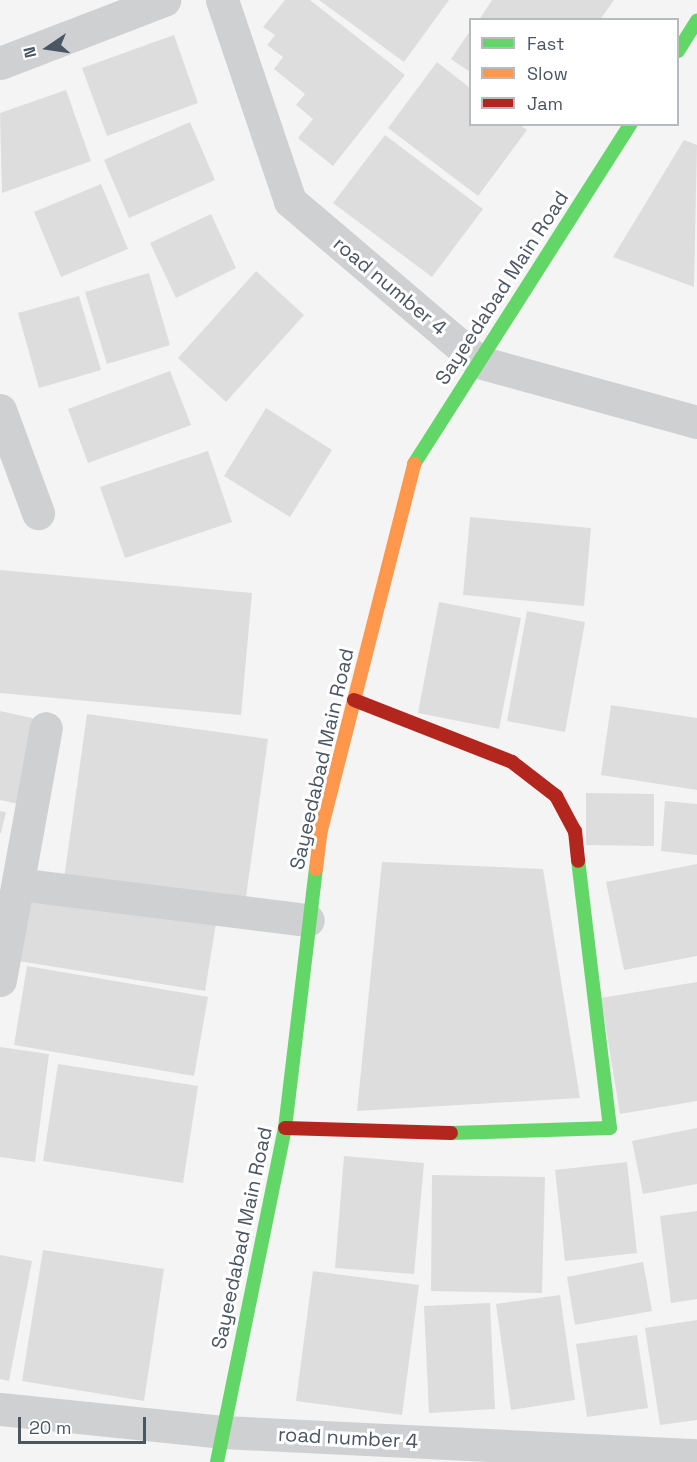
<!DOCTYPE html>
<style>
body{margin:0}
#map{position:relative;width:697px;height:1462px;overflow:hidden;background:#f4f4f4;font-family:"Space Grotesk",sans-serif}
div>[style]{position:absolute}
.building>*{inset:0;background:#ddddde}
.street>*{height:33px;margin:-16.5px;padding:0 16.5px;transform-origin:16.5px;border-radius:16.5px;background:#ced0d2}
.fast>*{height:14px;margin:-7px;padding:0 7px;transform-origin:7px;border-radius:7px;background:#63d668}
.slow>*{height:14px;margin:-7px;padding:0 7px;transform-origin:7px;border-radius:7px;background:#ff974d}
.jam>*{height:14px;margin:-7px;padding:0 7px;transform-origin:7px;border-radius:7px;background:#b3261e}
span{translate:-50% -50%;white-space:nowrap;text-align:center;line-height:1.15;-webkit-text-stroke:6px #fff;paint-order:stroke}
.street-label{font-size:20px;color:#4a5661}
.legend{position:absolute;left:469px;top:18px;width:210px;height:108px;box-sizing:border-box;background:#fff;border:2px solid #b7bbc0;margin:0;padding:8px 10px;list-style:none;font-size:18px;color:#4a5661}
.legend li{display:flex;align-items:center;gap:12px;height:30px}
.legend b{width:30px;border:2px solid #b7bbc0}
.north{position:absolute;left:18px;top:18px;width:60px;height:60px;-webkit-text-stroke:4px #fff;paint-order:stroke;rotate:257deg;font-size:16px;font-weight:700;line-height:24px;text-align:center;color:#4a5661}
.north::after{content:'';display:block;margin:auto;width:21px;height:27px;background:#4a5661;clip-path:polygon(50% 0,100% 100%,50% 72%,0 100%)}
.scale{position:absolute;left:18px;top:1417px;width:128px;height:27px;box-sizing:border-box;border:3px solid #4a5661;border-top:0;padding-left:8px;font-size:18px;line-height:21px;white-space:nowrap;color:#4a5661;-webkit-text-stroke:4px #fff;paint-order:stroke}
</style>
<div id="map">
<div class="building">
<div style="clip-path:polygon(285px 0,310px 0,405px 75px,333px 166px,298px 138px,313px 119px,296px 105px,305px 94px,274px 69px,283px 57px,267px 45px,275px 35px,263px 27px)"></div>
<div style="clip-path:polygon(319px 0,449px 0,404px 62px)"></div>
<div style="clip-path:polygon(492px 0,614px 0,600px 20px,479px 20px)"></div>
<div style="clip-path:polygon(470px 31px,470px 72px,451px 59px)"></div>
<div style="clip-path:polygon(174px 35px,198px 103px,107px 136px,82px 68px)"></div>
<div style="clip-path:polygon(437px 62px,470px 88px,470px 124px,519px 124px,527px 130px,478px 196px,388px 128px)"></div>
<div style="clip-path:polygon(66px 90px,91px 161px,2px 193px,0 113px)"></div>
<div style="clip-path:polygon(190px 122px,215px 180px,129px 218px,104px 160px)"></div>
<div style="clip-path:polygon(385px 135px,483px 209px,432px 277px,333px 203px)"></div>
<div style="clip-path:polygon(684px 140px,697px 145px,694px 287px,613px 257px)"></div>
<div style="clip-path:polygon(101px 184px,128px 249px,61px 277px,34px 212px)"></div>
<div style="clip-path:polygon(211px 214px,236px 268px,176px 298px,150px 243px)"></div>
<div style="clip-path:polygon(256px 271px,304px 315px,226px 402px,178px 358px)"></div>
<div style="clip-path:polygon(149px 273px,170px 345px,107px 364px,85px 292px)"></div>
<div style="clip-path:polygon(79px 296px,101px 370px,39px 388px,18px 313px)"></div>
<div style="clip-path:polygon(170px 371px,191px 425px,88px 463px,68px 409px)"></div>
<div style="clip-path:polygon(266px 408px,332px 450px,290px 517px,224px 476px)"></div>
<div style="clip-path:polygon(208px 451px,232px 522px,125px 558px,100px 487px)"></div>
<div style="clip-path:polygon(470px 517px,591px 528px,584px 606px,463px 595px)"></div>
<div style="clip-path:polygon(0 570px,252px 593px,241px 715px,0 693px)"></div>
<div style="clip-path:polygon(439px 602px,521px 618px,499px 729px,418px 713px)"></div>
<div style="clip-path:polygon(527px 611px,585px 622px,565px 732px,507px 721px)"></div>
<div style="clip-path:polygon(611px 705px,697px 718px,697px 790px,601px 775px)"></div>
<div style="clip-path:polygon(0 711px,41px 720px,23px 805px,0 800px)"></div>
<div style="clip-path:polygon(87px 714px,268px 739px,245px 904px,64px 879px)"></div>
<div style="clip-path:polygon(586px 793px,654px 794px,654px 846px,586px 845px)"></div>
<div style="clip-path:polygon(665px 801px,697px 804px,697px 855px,661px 851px)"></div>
<div style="clip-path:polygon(0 811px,6px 812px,1px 833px,0 833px)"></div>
<div style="clip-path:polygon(382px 862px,543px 869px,580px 1098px,357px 1111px)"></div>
<div style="clip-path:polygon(697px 864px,697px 956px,624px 970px,606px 882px)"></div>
<div style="clip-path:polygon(29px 887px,217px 917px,205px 991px,18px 961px)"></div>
<div style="clip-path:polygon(27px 966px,208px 997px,194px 1076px,14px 1045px)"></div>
<div style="clip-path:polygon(697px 982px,697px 1101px,620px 1114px,601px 998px)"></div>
<div style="clip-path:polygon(0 1047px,49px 1054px,35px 1162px,0 1157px)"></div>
<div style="clip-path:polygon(58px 1064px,198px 1086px,183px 1183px,43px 1161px)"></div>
<div style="clip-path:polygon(697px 1128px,697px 1184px,643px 1194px,632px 1141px)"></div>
<div style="clip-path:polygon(344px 1156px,424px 1163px,414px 1274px,335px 1268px)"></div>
<div style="clip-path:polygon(627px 1162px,637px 1253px,565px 1261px,555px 1170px)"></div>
<div style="clip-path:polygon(432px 1175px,545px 1177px,542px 1293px,431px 1291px)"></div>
<div style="clip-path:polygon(697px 1211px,697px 1299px,671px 1303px,660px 1216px)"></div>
<div style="clip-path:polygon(43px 1250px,164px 1269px,144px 1401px,22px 1381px)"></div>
<div style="clip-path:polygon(0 1255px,32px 1261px,9px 1381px,0 1379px)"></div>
<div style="clip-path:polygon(643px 1262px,652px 1311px,575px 1325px,567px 1277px)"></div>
<div style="clip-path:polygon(313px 1271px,419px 1285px,402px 1415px,296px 1401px)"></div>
<div style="clip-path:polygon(560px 1295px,575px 1400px,511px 1410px,496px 1304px)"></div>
<div style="clip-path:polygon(490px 1303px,495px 1409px,429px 1413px,424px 1306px)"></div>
<div style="clip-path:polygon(697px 1320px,697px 1420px,660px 1425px,645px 1328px)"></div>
<div style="clip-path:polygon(637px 1335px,648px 1408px,587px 1417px,576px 1344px)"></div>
</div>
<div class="street">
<div style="left:222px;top:0;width:212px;rotate:71.3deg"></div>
<div style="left:290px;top:201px;width:248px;rotate:40.4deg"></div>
<div style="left:479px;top:362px;width:226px;rotate:15.4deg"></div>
<div style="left:0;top:63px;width:176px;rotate:-21deg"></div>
<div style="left:0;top:410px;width:110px;rotate:69.7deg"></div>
<div style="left:18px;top:884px;width:292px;rotate:7.1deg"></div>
<div style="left:0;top:980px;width:256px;rotate:-79.7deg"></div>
<div style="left:0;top:1409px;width:223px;rotate:5.9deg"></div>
<div style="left:222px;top:1432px;width:476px;rotate:2.8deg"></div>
</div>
<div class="fast">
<div style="left:678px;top:51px;width:36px;rotate:-58deg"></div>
<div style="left:414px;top:464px;width:403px;rotate:-57.5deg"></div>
<div style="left:451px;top:1133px;width:159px;rotate:-1.8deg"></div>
<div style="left:610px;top:1128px;width:269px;rotate:-96.8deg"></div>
<div style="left:217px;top:1462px;width:341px;rotate:-78.5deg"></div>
<div style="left:285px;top:1128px;width:261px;rotate:-83.2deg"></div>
</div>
<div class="slow">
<div style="left:316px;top:869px;width:39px;rotate:-83deg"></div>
<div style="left:321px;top:830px;width:378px;rotate:-75.7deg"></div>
</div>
<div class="jam">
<div style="left:354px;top:700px;width:170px;rotate:21.4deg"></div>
<div style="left:512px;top:762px;width:56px;rotate:37.7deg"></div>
<div style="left:556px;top:796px;width:40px;rotate:62deg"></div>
<div style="left:575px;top:831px;width:30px;rotate:84deg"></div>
<div style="left:285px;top:1128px;width:166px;rotate:1.7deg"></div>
</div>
<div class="street-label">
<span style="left:390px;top:286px;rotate:40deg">road number 4</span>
<span style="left:502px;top:288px;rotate:-57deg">Sayeedabad Main Road</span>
<span style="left:322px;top:759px;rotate:-77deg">Sayeedabad Main Road</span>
<span style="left:242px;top:1238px;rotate:-78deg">Sayeedabad Main Road</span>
<span style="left:348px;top:1438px;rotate:3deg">road number 4</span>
</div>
<ul class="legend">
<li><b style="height:8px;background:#63d668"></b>Fast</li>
<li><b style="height:8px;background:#ff974d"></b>Slow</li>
<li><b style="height:8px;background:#b3261e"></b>Jam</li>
</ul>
<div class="north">N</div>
<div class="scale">20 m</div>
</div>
